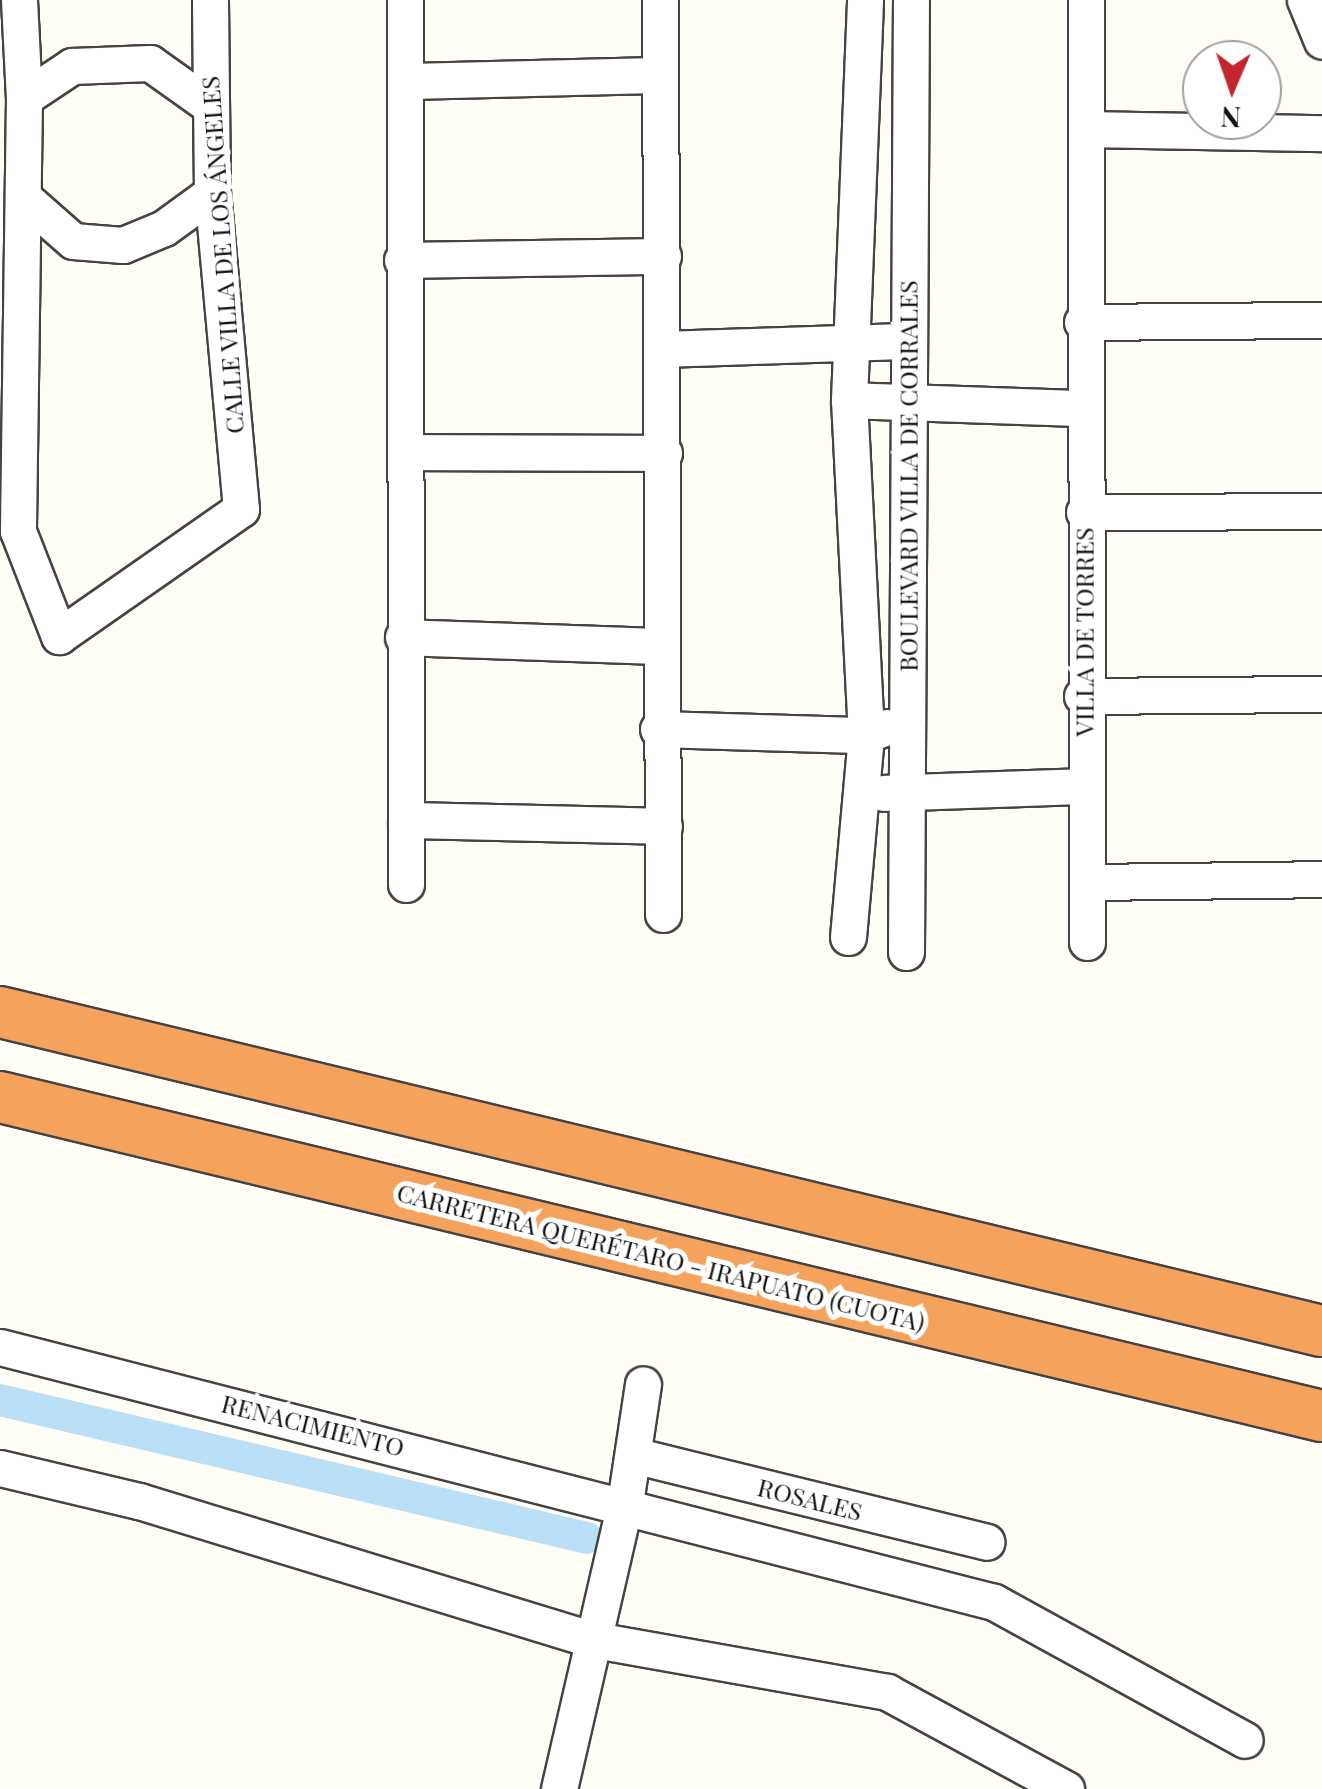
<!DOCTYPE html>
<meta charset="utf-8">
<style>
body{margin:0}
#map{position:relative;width:1322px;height:1789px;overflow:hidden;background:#fffdf5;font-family:"Playfair Display",serif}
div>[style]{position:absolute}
.canal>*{height:32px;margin:-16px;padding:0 16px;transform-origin:16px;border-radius:16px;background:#b9e0f7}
.roads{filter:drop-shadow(2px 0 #444) drop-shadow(-2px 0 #444) drop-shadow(0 2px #444) drop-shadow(0 -2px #444)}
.minor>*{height:35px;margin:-17.5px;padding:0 17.5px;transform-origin:17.5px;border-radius:17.5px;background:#fff}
.highway>*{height:50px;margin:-25px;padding:0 25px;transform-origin:25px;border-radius:25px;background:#f5a25d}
span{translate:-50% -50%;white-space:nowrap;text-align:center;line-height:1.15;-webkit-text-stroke:10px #fff;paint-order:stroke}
.street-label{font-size:25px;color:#111}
.north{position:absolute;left:1182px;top:40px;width:100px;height:100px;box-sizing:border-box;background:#fff;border:2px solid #a0a0a0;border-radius:50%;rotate:182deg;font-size:28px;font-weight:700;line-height:40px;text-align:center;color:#111}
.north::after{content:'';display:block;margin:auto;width:35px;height:45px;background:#c4262e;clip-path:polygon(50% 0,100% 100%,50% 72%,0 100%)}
</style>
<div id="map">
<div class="canal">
<div style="left:0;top:1400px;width:603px;rotate:13.23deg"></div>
</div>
<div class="roads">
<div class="minor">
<div style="left:19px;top:0;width:98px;rotate:87.1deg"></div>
<div style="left:24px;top:98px;width:433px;rotate:90.8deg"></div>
<div style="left:18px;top:531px;width:113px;rotate:68.7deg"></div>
<div style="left:59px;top:636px;width:222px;rotate:-34.9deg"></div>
<div style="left:241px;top:509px;width:317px;rotate:-95.2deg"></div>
<div style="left:212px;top:193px;width:193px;rotate:-90.6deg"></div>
<div style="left:405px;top:0;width:884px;rotate:89.94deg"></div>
<div style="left:660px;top:0;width:914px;rotate:89.81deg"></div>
<div style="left:1086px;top:0;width:942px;rotate:89.94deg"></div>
<div style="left:1305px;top:0;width:44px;rotate:67.5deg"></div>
<div style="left:406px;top:81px;width:253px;rotate:-1.4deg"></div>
<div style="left:24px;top:98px;width:58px;rotate:-33.7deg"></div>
<div style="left:72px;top:66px;width:78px;rotate:-2.2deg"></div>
<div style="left:150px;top:63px;width:72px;rotate:35.4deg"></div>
<div style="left:1087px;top:129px;width:235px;rotate:1deg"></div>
<div style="left:24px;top:198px;width:65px;rotate:41.3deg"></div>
<div style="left:73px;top:241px;width:50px;rotate:4.6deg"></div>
<div style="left:123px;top:245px;width:44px;rotate:-22.5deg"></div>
<div style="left:164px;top:228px;width:59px;rotate:-36.1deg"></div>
<div style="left:402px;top:260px;width:261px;rotate:-0.9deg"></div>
<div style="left:1082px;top:322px;width:240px;rotate:-0.5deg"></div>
<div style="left:664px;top:349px;width:245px;rotate:-1.9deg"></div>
<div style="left:849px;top:400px;width:233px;rotate:2deg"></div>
<div style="left:406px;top:452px;width:258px;rotate:0.2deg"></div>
<div style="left:1084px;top:512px;width:238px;rotate:-0.2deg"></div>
<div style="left:403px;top:637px;width:259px;rotate:2deg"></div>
<div style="left:1082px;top:696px;width:240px;rotate:-0.5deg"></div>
<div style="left:658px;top:729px;width:208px;rotate:1.7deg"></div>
<div style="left:866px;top:735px;width:22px;rotate:-21deg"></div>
<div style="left:884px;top:793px;width:201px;rotate:-2deg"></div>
<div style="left:406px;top:820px;width:258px;rotate:1.3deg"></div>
<div style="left:1089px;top:882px;width:233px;rotate:-0.7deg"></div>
<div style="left:848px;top:937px;width:203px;rotate:-84.9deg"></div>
<div style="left:866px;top:735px;width:335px;rotate:-92.9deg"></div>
<div style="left:849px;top:400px;width:400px;rotate:-87.7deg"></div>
<div style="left:906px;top:952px;width:952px;rotate:-89.7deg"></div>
<div style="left:0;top:1347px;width:1026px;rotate:14.39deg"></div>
<div style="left:994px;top:1602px;width:286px;rotate:28.8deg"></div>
<div style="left:633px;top:1455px;width:364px;rotate:13.8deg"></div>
<div style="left:0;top:1468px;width:143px;rotate:13.4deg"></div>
<div style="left:139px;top:1501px;width:472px;rotate:17deg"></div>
<div style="left:590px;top:1639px;width:302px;rotate:10.1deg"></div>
<div style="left:887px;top:1692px;width:204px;rotate:28.5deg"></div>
<div style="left:559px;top:1789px;width:294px;rotate:-77deg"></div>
<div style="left:625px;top:1503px;width:120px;rotate:-81.4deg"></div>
</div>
<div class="highway">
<div style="left:0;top:1012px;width:1360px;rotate:13.57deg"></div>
<div style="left:0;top:1097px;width:1360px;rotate:13.57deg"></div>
</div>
</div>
<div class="street-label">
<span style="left:222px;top:255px;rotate:-94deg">CALLE VILLA DE LOS ÁNGELES</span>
<span style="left:908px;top:476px;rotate:-90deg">BOULEVARD VILLA DE CORRALES</span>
<span style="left:1084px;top:632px;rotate:-90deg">VILLA DE TORRES</span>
<span style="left:661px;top:1257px;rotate:14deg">CARRETERA QUERÉTARO - IRAPUATO (CUOTA)</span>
<span style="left:313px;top:1425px;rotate:14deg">RENACIMIENTO</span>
<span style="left:810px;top:1499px;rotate:14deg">ROSALES</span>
</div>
<div class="north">N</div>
</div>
